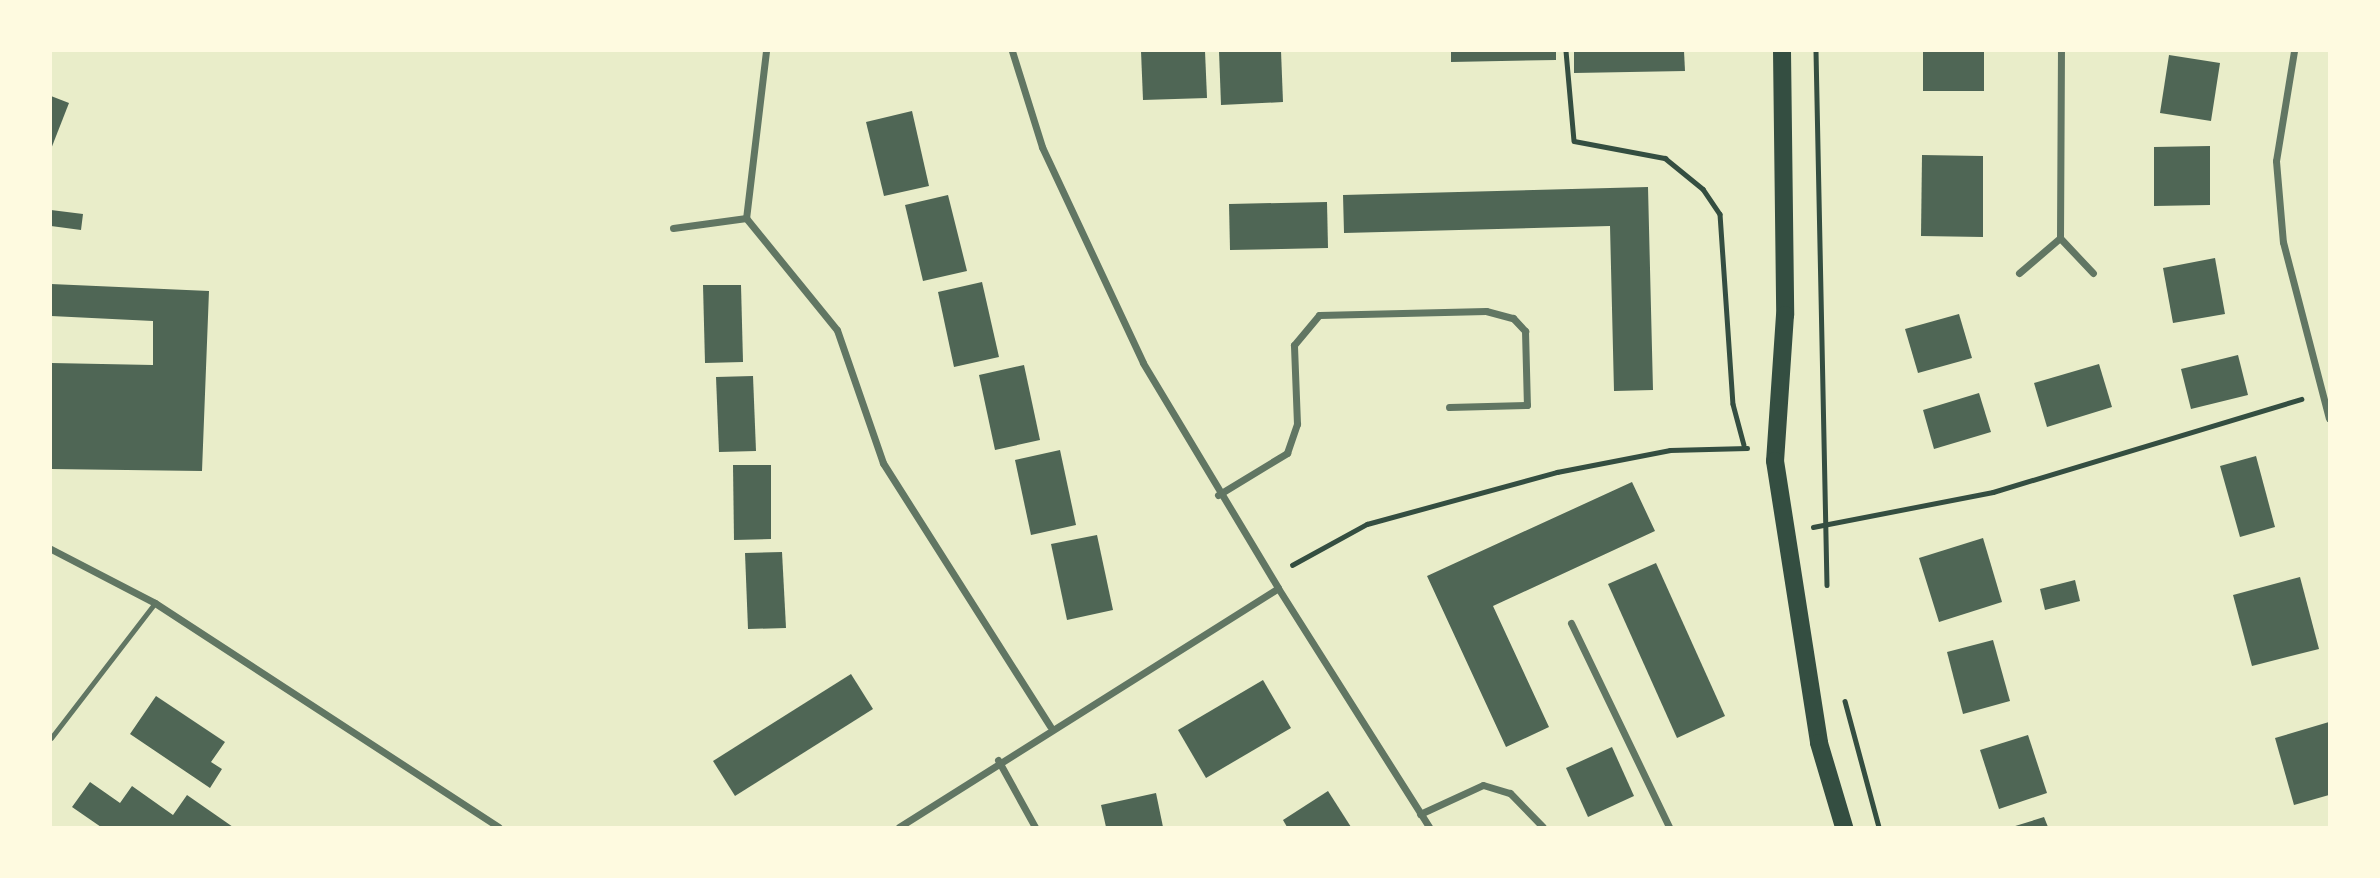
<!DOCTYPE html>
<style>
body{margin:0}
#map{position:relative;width:2380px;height:878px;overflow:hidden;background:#e9edc9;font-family:"Fira Sans",sans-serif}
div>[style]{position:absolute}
.building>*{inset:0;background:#4f6655}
.path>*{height:4.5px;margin:-2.25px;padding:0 2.25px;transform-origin:2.25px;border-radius:2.25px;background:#344e41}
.service>*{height:5px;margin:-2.5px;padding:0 2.5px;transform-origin:2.5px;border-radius:2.5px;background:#617663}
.minor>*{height:7px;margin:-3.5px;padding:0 3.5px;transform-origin:3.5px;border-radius:3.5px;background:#617663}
.primary>*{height:18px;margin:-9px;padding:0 9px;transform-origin:9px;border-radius:9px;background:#344e41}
span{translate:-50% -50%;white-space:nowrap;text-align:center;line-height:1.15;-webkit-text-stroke:6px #fefae0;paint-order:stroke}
.frame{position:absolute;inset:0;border:52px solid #fefae0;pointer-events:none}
</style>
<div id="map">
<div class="building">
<div style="clip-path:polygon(1141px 51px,1205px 51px,1207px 98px,1143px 100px)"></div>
<div style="clip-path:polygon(1219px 51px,1281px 51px,1283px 102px,1221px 105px)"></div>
<div style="clip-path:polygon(1451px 51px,1556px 51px,1556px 60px,1451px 62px)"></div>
<div style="clip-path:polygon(1574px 51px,1684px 51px,1685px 71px,1574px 73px)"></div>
<div style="clip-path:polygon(1923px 51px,1984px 51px,1984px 91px,1923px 91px)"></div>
<div style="clip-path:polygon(2169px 55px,2220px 63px,2211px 121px,2160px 113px)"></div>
<div style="clip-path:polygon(51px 96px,69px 103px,51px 149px)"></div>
<div style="clip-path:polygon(912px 111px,929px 186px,884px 196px,866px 122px)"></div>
<div style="clip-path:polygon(2210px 146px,2210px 205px,2154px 206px,2154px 147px)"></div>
<div style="clip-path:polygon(1922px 155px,1983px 156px,1983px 237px,1921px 236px)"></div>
<div style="clip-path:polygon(1648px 187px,1653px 390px,1614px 391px,1610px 226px,1344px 233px,1343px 195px)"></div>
<div style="clip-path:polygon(948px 195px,967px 271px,923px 281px,905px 205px)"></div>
<div style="clip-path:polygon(1327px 202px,1328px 248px,1230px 250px,1229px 204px)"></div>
<div style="clip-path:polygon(51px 210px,83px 214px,81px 230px,51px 226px)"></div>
<div style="clip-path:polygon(2215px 258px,2225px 314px,2173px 323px,2163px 268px)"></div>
<div style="clip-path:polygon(982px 282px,999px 357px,954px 367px,938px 292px)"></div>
<div style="clip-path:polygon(51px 284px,209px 291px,202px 471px,51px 469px,51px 363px,153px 365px,153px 321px,51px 316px)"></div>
<div style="clip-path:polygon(703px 285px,741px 285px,743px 362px,705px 363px)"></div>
<div style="clip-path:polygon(1959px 314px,1972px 358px,1918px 373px,1905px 329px)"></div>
<div style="clip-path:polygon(2238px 355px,2248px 395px,2191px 409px,2181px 369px)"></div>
<div style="clip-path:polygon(2099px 364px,2112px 407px,2047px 427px,2034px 383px)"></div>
<div style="clip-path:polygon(1024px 365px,1040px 440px,995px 450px,979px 375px)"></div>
<div style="clip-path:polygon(753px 376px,756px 451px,719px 452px,716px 377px)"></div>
<div style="clip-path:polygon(1979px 393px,1991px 432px,1934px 449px,1923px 410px)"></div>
<div style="clip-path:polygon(1060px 450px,1076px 525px,1031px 535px,1015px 460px)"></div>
<div style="clip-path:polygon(2256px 456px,2275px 527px,2240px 537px,2220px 466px)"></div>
<div style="clip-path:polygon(733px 465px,771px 465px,771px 539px,734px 540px)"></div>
<div style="clip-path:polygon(1632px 482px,1655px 531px,1493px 606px,1549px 727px,1506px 747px,1427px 576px)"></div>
<div style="clip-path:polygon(1097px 535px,1113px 610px,1067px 620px,1051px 544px)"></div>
<div style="clip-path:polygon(1983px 538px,2002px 602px,1939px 622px,1919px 558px)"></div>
<div style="clip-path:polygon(782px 552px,786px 628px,748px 629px,745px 553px)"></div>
<div style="clip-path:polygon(1656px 563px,1725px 716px,1677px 738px,1608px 584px)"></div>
<div style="clip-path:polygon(2300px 577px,2319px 649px,2252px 666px,2233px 595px)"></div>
<div style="clip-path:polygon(2075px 580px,2080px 601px,2045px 610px,2040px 589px)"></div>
<div style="clip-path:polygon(1993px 640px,2010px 701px,1963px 714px,1947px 652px)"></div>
<div style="clip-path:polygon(851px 674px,873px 709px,735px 796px,713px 761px)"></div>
<div style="clip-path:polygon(1263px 680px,1291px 728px,1206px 778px,1178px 730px)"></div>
<div style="clip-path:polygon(156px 696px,225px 742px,211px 762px,222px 769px,210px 788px,130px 734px)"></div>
<div style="clip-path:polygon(2329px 722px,2329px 795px,2294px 805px,2275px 738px)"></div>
<div style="clip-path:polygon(2028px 735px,2047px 793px,1999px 809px,1980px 750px)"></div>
<div style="clip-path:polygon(1612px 747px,1634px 796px,1588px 817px,1566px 768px)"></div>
<div style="clip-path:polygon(90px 782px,120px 803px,132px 786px,173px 815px,187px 795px,233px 827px,101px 827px,72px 807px)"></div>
<div style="clip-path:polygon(1328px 791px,1351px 827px,1287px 827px,1283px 820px)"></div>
<div style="clip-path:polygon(1156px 793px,1163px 827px,1106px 827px,1101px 805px)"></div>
<div style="clip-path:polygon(2044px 817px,2048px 827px,2012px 827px)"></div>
</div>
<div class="path">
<div style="left:1566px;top:51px;width:90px;rotate:84.9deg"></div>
<div style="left:1574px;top:141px;width:93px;rotate:10.6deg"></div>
<div style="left:1665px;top:158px;width:49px;rotate:39.2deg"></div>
<div style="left:1703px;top:189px;width:30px;rotate:56deg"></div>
<div style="left:1720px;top:214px;width:190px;rotate:86.1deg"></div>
<div style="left:1733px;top:404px;width:42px;rotate:75deg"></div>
<div style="left:1816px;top:51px;width:534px;rotate:88.82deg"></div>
<div style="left:1813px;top:527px;width:183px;rotate:-11deg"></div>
<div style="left:1993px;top:492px;width:322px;rotate:-16.8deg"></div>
<div style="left:1292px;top:565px;width:85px;rotate:-28.7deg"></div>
<div style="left:1367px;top:524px;width:197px;rotate:-15.3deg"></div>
<div style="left:1557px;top:472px;width:115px;rotate:-11deg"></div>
<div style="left:1670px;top:450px;width:77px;rotate:-1.5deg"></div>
<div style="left:1845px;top:701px;width:131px;rotate:74.9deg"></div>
</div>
<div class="service">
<div style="left:51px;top:738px;width:170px;rotate:-52.4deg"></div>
</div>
<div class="minor">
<div style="left:766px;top:51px;width:168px;rotate:96.8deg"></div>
<div style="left:746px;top:218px;width:144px;rotate:50.9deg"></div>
<div style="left:837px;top:330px;width:141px;rotate:70.9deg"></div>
<div style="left:883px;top:463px;width:312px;rotate:57.6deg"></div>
<div style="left:1012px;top:51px;width:101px;rotate:72.6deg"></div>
<div style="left:1042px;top:147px;width:238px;rotate:64.9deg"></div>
<div style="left:1143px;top:363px;width:262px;rotate:59deg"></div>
<div style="left:2294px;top:51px;width:111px;rotate:99.3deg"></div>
<div style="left:2276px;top:161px;width:81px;rotate:85.1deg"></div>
<div style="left:2283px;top:242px;width:182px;rotate:75.4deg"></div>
<div style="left:673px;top:228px;width:74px;rotate:-7.8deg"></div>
<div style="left:2060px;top:238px;width:187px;rotate:-89.7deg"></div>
<div style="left:2019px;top:273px;width:54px;rotate:-40.5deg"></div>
<div style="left:2060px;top:238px;width:48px;rotate:46.7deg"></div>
<div style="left:1218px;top:495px;width:81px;rotate:-31.3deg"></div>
<div style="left:1287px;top:453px;width:31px;rotate:-71deg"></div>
<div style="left:1297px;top:424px;width:79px;rotate:-92.2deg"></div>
<div style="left:1294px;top:345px;width:39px;rotate:-50deg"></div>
<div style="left:1319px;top:315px;width:167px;rotate:-1.4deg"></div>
<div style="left:1486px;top:311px;width:28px;rotate:15deg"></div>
<div style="left:1513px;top:318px;width:18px;rotate:47deg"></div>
<div style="left:1525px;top:331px;width:74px;rotate:88.5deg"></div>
<div style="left:1527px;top:405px;width:78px;rotate:178.5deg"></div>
<div style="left:51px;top:549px;width:117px;rotate:27.4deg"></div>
<div style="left:155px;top:603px;width:410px;rotate:33.1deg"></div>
<div style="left:1571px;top:623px;width:226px;rotate:64.3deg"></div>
<div style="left:998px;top:760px;width:77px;rotate:61.1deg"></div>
<div style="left:1420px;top:814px;width:69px;rotate:-24.7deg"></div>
<div style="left:1483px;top:785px;width:28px;rotate:17deg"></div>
<div style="left:1510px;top:793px;width:47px;rotate:45.9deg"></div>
<div style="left:899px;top:827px;width:448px;rotate:-32.2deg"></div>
<div style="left:1278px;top:588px;width:283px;rotate:57.7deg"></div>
</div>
<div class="primary">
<div style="left:1782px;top:51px;width:264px;rotate:89.3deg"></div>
<div style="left:1785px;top:315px;width:146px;rotate:93.9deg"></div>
<div style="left:1775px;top:461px;width:285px;rotate:81.1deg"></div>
<div style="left:1819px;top:743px;width:88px;rotate:73.4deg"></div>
</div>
<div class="frame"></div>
</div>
